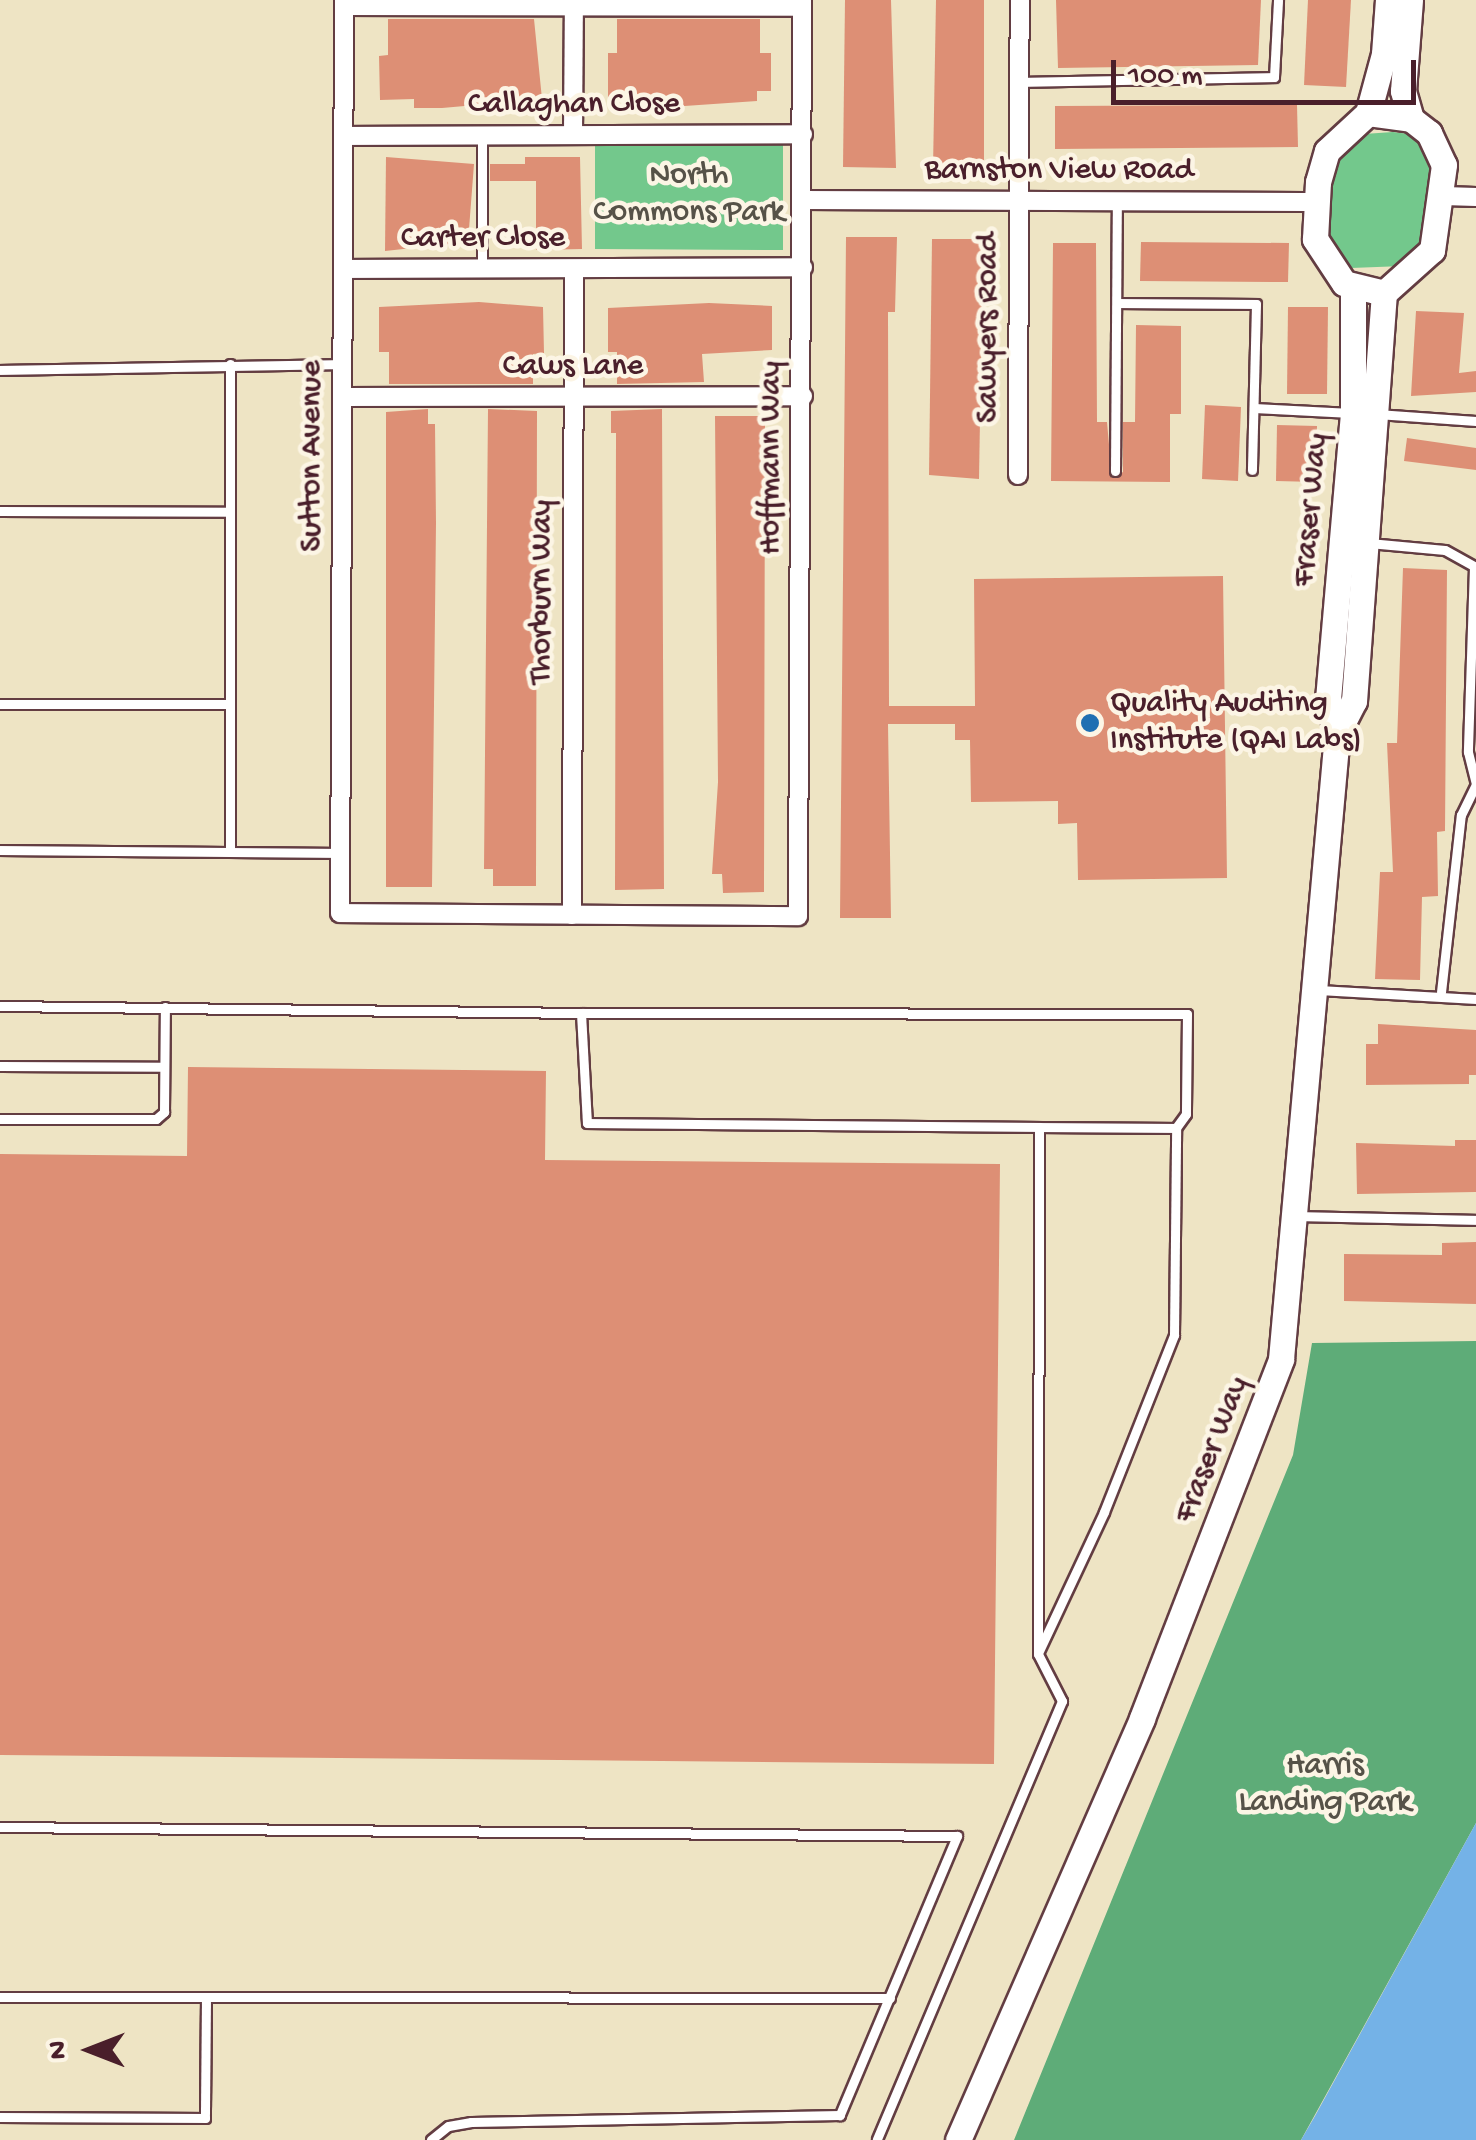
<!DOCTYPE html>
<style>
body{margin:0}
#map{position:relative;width:1476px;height:2140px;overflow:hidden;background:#eee4c4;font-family:"Gochi Hand",sans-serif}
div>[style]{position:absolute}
.green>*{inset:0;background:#73c88c}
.forest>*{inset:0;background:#5eac78}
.water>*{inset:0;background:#74b2e7}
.building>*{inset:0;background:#dd8f75}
.roads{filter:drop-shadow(2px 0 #633d42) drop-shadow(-2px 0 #633d42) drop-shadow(0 2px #633d42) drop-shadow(0 -2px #633d42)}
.lane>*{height:9px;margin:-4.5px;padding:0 4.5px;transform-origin:4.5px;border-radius:4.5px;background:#fff}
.street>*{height:18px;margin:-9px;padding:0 9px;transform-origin:9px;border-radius:9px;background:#fff}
.secondary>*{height:25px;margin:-12.5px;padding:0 12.5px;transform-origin:12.5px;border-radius:12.5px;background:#fff}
.dots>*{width:28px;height:28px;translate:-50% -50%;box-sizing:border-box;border:5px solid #fcf5e5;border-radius:50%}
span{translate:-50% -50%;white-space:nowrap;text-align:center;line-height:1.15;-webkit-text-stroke:9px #fcf5e5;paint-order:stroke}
.street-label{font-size:32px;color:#4a1f2b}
.park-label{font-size:32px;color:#565248}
.poi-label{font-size:32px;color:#4a1f2b}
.left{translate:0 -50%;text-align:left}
.north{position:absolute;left:40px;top:2000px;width:100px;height:100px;-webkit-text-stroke:8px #fcf5e5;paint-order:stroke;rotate:270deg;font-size:28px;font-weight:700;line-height:40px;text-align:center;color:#4a1f2b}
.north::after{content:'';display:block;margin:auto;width:35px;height:45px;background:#4a1f2b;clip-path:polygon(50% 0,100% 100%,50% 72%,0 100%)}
.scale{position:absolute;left:1111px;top:60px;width:305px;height:45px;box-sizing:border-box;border:5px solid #4a1f2b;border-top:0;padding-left:12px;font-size:30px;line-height:35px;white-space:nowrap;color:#4a1f2b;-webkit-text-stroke:8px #fcf5e5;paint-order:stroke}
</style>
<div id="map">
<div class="green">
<div style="clip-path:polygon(1393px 132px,1409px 134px,1430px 153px,1427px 234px,1403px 266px,1351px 268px,1328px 241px,1334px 165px,1342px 148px,1364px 134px)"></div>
<div style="clip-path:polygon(595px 140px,783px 140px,783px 250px,595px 249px)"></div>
</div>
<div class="forest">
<div style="clip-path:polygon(1476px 1341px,1476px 1823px,1301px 2140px,1014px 2140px,1293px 1455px,1312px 1343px)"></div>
</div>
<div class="water">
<div style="clip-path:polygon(1476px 1823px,1476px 2140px,1301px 2140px,1315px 2116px)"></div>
</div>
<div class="building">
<div style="clip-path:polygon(845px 0,891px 0,896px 168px,843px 167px)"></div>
<div style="clip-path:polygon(936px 0,984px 0,984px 168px,933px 168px)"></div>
<div style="clip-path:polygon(1056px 0,1261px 0,1258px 65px,1058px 68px)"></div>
<div style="clip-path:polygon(1308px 0,1351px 0,1346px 87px,1304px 85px)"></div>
<div style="clip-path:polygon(388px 19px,534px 19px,542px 99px,442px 108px,414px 108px,414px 99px,380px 100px,379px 56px,388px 55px)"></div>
<div style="clip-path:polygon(617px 19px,760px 19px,760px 53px,771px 53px,771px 91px,757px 91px,757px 101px,670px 107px,608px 100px,608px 53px,617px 53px)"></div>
<div style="clip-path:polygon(1297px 105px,1298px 147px,1055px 149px,1055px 106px)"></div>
<div style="clip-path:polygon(386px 157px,474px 164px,468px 242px,385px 251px)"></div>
<div style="clip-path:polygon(525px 157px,580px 157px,582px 249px,536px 250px,536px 181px,490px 181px,490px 164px,525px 164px)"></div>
<div style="clip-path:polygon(846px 237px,897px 237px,895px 312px,888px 312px,889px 706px,975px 706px,974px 579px,1223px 576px,1227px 878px,1078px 880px,1077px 823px,1058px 824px,1058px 801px,971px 802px,970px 740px,955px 740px,955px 724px,888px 724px,891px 918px,840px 918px)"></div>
<div style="clip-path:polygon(932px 239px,983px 239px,979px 479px,929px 475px)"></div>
<div style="clip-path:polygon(1141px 242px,1289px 243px,1288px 282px,1140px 281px)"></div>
<div style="clip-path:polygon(1053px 243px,1096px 243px,1097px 422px,1107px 422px,1112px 478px,1123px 472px,1123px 422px,1135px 422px,1136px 325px,1181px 326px,1181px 414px,1170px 414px,1170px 482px,1051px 481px)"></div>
<div style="clip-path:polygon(479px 302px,543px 307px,544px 353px,533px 354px,533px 384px,389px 384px,389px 352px,379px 352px,379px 307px)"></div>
<div style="clip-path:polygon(709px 303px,772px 306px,772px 350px,702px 354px,704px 382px,617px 384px,617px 352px,608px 352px,608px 308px)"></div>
<div style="clip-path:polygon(1288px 307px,1328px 307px,1327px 394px,1287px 394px)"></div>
<div style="clip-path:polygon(1416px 311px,1464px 313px,1459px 373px,1476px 371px,1476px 392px,1411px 396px)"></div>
<div style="clip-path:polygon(1205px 405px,1241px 407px,1238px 481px,1202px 479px)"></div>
<div style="clip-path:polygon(428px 409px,428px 424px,435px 424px,436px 523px,432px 887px,386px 887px,386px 412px)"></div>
<div style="clip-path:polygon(488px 409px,537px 411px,536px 886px,493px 886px,493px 869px,484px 869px)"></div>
<div style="clip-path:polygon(662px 409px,664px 889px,615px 890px,616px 433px,611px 433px,611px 411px)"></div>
<div style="clip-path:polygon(715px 416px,765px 416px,764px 892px,723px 893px,722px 874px,712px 874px,718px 782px)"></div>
<div style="clip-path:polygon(1277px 425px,1317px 426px,1316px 482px,1276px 481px)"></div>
<div style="clip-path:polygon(1407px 438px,1476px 448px,1476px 470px,1404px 461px)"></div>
<div style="clip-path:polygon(1403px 568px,1447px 570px,1445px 831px,1437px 832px,1438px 896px,1422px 897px,1420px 980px,1375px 979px,1380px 872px,1393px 872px,1387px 743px,1397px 743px)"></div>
<div style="clip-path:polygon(1378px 1024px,1476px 1030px,1476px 1075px,1469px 1075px,1469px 1084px,1366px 1085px,1366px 1044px,1378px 1044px)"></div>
<div style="clip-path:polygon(188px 1067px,546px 1071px,545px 1160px,1000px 1164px,994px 1764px,0 1755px,0 1154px,187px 1156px)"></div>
<div style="clip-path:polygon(1455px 1140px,1476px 1140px,1476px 1192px,1357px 1194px,1356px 1143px,1455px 1146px)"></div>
<div style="clip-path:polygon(1476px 1242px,1476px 1304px,1344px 1301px,1344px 1254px,1442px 1255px,1442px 1243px)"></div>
</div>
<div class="roads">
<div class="lane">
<div style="left:1021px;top:82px;width:253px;rotate:-1.1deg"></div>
<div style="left:1274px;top:77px;width:77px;rotate:-87deg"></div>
<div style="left:482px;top:136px;width:134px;rotate:90deg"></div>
<div style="left:1117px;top:303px;width:139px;rotate:0.4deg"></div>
<div style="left:1256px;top:304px;width:166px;rotate:91.4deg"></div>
<div style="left:230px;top:364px;width:488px;rotate:90deg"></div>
<div style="left:0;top:370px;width:342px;rotate:-1deg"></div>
<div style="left:1254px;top:408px;width:97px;rotate:3deg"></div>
<div style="left:1377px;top:414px;width:99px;rotate:4deg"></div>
<div style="left:1115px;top:471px;width:270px;rotate:-89.6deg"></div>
<div style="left:0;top:511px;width:230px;rotate:0.2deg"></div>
<div style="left:1369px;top:543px;width:76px;rotate:5.3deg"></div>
<div style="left:1445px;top:550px;width:35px;rotate:29deg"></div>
<div style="left:1474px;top:567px;width:185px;rotate:91.9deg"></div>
<div style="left:1468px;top:752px;width:33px;rotate:76deg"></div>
<div style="left:0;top:704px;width:230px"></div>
<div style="left:0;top:850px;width:340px;rotate:0.5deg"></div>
<div style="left:1319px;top:990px;width:157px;rotate:3.3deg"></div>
<div style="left:1441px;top:992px;width:178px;rotate:-83.6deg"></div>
<div style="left:1461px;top:815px;width:34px;rotate:-64deg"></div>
<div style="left:0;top:1006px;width:581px;rotate:0.69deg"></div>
<div style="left:581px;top:1013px;width:110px;rotate:86.9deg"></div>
<div style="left:587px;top:1123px;width:452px;rotate:0.5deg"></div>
<div style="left:1039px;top:1127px;width:527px;rotate:90.11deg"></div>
<div style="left:1038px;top:1654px;width:53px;rotate:62.9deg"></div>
<div style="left:1062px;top:1701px;width:476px;rotate:112.9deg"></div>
<div style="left:581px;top:1013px;width:606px;rotate:0.09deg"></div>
<div style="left:1187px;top:1014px;width:100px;rotate:90.6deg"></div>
<div style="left:1186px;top:1114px;width:17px;rotate:126deg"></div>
<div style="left:1176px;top:1128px;width:137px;rotate:-179.6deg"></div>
<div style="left:0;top:1066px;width:164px;rotate:0.3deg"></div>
<div style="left:0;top:1119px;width:156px"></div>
<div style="left:156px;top:1119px;width:11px;rotate:-41deg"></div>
<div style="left:164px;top:1112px;width:105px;rotate:-89.5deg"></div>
<div style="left:1299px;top:1216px;width:177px;rotate:1.3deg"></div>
<div style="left:1039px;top:1651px;width:153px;rotate:-64.9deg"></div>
<div style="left:1104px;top:1512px;width:190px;rotate:-68.4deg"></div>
<div style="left:1174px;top:1335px;width:207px;rotate:-89.4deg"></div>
<div style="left:0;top:1827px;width:957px;rotate:0.54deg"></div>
<div style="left:957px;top:1836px;width:303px;rotate:112.8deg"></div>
<div style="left:840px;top:2115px;width:369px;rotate:178.9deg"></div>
<div style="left:471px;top:2122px;width:23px;rotate:170deg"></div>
<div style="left:448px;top:2126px;width:22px;rotate:141deg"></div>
<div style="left:0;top:1997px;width:206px"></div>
<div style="left:206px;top:1997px;width:121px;rotate:90.5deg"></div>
<div style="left:205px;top:2118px;width:205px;rotate:-179.7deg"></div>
<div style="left:206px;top:1997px;width:684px;rotate:0.08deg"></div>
</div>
<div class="street">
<div style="left:344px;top:0;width:913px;rotate:90.25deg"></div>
<div style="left:340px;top:913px;width:458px;rotate:0.4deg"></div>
<div style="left:798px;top:916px;width:916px;rotate:-89.75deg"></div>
<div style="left:344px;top:6px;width:458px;rotate:0.1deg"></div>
<div style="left:573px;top:134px;width:134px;rotate:-89.6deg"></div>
<div style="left:344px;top:136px;width:459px;rotate:-0.2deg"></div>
<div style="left:1444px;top:196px;width:32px;rotate:2deg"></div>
<div style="left:803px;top:200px;width:512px;rotate:0.22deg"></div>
<div style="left:344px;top:269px;width:459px;rotate:-0.2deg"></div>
<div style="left:344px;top:397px;width:459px;rotate:-0.1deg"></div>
<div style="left:1018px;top:475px;width:475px;rotate:-89.8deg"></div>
<div style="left:572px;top:915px;width:645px;rotate:-89.82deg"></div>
</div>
<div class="secondary">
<div style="left:1410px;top:0;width:91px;rotate:94.4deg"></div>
<div style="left:1403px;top:91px;width:29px;rotate:74deg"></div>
<div style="left:1368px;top:113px;width:43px;rotate:7.9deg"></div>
<div style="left:1411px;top:119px;width:23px;rotate:38deg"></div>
<div style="left:1429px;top:133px;width:35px;rotate:65deg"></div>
<div style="left:1444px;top:165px;width:86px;rotate:98deg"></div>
<div style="left:1432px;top:250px;width:64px;rotate:138.1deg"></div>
<div style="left:1384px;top:293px;width:41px;rotate:-166deg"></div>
<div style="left:1344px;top:283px;width:53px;rotate:-123.4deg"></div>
<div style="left:1315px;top:239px;width:57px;rotate:-87deg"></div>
<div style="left:1318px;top:182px;width:32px;rotate:-74deg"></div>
<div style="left:1327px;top:151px;width:56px;rotate:-42.8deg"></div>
<div style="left:1368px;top:113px;width:61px;rotate:-74.8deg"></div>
<div style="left:1384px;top:54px;width:54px;rotate:-85.8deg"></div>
<div style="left:1337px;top:734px;width:37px;rotate:-63deg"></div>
<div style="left:1354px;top:701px;width:409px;rotate:-85.8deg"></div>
<div style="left:958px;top:2140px;width:460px;rotate:-66.4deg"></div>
<div style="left:1142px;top:1718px;width:385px;rotate:-68.8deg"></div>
<div style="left:1281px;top:1359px;width:628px;rotate:-84.88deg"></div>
<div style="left:1337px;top:734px;width:36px;rotate:-104deg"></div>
<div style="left:1328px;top:699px;width:287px;rotate:-85deg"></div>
<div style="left:1353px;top:413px;width:123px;rotate:-90deg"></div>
</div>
</div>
<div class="dots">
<div style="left:1090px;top:723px;background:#1f6fb2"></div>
</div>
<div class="street-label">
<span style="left:574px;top:105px">Callaghan Close</span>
<span style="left:1059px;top:171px">Barnston View Road</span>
<span style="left:483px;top:239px">Carter Close</span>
<span style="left:989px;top:328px;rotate:-90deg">Sawyers Road</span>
<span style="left:573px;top:367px">Caws Lane</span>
<span style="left:313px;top:456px;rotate:-90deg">Sutton Avenue</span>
<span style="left:772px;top:458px;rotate:-90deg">Hoffmann Way</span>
<span style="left:1312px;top:510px;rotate:-85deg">Fraser Way</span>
<span style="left:543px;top:592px;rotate:-90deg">Thorburn Way</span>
<span style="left:1213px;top:1450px;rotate:-69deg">Fraser Way</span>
</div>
<div class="park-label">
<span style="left:689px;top:195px">North<br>Commons Park</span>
<span style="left:1325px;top:1785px">Harris<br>Landing Park</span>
</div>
<div class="poi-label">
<span class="left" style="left:1110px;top:723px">Quality Auditing<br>Institute (QAI Labs)</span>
</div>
<div class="north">N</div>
<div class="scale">100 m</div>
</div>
